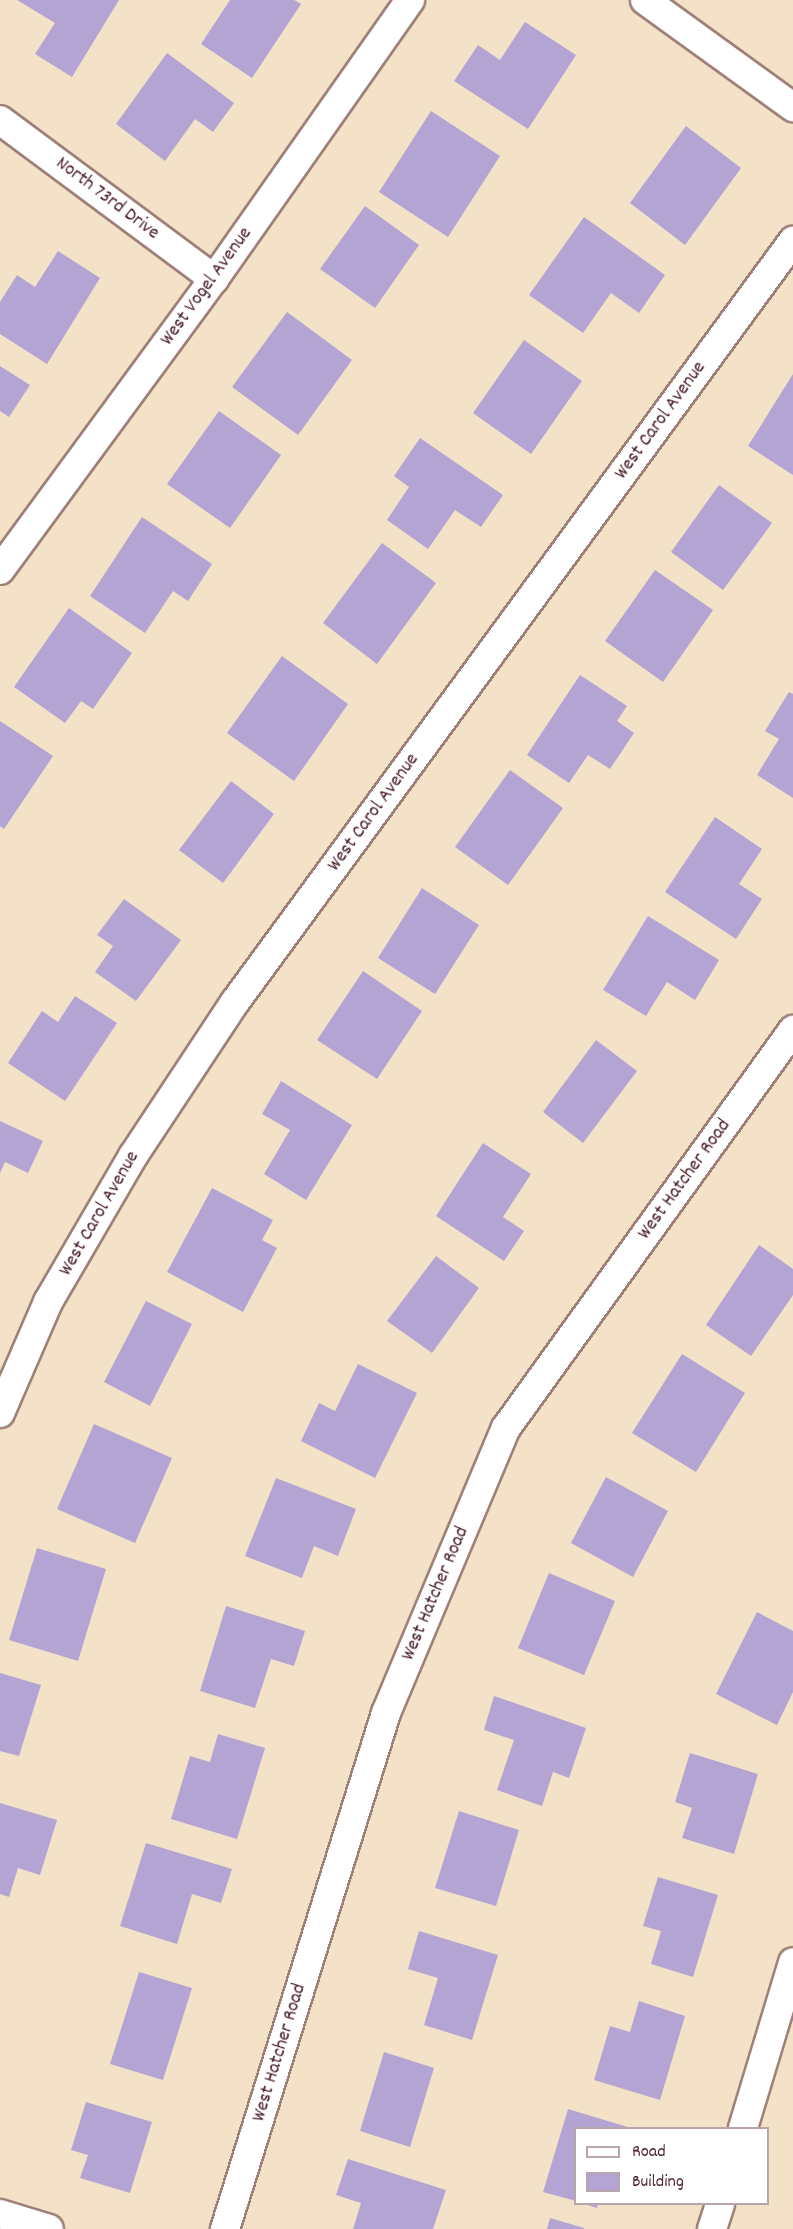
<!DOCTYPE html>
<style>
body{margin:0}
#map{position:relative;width:793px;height:2229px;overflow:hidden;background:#f3e2c7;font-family:Dekko,sans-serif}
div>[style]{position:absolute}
.building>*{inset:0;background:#b3a4d3}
.roads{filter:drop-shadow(2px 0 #9e8079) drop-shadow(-2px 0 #9e8079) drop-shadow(0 2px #9e8079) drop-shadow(0 -2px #9e8079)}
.street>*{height:28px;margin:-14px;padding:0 14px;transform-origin:14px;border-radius:14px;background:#fff}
span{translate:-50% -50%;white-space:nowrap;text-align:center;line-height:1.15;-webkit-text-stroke:6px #fff;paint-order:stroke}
.street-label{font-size:20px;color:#4a1f2b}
.legend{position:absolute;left:574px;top:2127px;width:195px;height:78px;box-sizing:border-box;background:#fff;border:2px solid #b7a5aa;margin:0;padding:8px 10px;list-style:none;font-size:18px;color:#4a1f2b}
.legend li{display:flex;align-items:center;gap:12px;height:30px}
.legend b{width:30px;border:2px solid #b7a5aa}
</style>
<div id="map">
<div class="building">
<div style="clip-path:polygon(17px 0,119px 0,72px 77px,35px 54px,55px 23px)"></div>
<div style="clip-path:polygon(230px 0,294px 0,301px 4px,252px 78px,201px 44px)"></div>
<div style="clip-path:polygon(525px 22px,576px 55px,528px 129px,454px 81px,478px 45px,500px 60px)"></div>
<div style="clip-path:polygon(167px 53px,234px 103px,213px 132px,195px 119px,165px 161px,116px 124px)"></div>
<div style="clip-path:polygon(431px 111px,500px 156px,448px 237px,379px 192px)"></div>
<div style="clip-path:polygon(686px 126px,741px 168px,685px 245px,630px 203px)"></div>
<div style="clip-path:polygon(365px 206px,419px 245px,375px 308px,320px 269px)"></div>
<div style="clip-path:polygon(584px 217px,665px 275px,639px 313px,611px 293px,583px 333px,529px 295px)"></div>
<div style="clip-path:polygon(58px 251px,100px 278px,47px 364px,0 334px,0 302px,17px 275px,35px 287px)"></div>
<div style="clip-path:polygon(287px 312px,352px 360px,298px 435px,232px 387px)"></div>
<div style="clip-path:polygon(524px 340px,582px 381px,531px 454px,473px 413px)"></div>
<div style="clip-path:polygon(0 366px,30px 385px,9px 417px,0 411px)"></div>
<div style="clip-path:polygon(793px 374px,793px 475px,748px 446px)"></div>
<div style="clip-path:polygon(219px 411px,281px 455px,230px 528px,167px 484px)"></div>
<div style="clip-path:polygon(420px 438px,503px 495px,481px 527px,455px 510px,428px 549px,387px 520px,409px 487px,394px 476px)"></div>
<div style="clip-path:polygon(719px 485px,772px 523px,723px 590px,671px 552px)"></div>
<div style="clip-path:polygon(142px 517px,212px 564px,188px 601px,173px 591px,145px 633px,90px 596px)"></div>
<div style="clip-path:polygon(382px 543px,436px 583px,377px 664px,323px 623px)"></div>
<div style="clip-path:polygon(655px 570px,713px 610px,663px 682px,605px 641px)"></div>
<div style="clip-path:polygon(69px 608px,132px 653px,93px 709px,81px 701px,65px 723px,14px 687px)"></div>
<div style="clip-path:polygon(282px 656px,348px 704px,294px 781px,227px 733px)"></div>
<div style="clip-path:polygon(580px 675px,627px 706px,617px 721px,634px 733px,610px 769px,588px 755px,569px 783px,527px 755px)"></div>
<div style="clip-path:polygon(789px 692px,793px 694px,793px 798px,757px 775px,779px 739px,765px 731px)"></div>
<div style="clip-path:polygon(0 721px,53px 756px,4px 829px,0 826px)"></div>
<div style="clip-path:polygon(510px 770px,563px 808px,508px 885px,455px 847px)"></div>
<div style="clip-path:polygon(231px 781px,274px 814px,223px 883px,179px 850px)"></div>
<div style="clip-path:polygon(715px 817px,762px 849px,739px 884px,762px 899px,736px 939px,665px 892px)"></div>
<div style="clip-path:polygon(422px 888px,479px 925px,435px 994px,378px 958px)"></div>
<div style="clip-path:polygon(124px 899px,181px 940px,136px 1001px,95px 972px,113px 946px,97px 935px)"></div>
<div style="clip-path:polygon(648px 916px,719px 960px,695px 1000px,667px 982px,646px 1016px,603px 990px)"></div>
<div style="clip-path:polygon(363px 971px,422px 1011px,377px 1079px,317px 1040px)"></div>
<div style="clip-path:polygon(75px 996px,117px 1023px,65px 1101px,8px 1063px,42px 1011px,58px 1022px)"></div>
<div style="clip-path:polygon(596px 1040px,637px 1071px,583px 1143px,543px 1112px)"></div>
<div style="clip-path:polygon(281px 1081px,352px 1125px,306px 1200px,264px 1174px,290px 1130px,262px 1114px)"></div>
<div style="clip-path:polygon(0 1121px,43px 1141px,28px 1173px,5px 1162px,0 1173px)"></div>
<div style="clip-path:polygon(483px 1143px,531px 1174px,503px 1217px,524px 1231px,504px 1261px,436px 1216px)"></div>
<div style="clip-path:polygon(212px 1188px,273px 1220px,262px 1240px,277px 1248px,243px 1312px,167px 1272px)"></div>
<div style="clip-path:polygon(759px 1245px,793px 1269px,793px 1295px,751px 1356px,706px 1325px)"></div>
<div style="clip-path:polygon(436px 1256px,479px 1288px,432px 1353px,387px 1321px)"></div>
<div style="clip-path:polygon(146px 1301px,192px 1324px,150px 1406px,104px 1382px)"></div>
<div style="clip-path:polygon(682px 1354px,745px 1393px,696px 1472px,632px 1433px)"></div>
<div style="clip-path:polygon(358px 1364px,417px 1393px,375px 1478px,301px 1441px,319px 1403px,335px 1411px)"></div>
<div style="clip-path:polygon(94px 1424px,172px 1458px,135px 1543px,57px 1509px)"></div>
<div style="clip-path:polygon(606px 1477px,668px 1511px,633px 1577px,571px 1543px)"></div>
<div style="clip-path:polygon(276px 1478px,356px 1509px,338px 1556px,314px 1546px,302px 1578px,245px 1556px)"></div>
<div style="clip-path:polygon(37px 1548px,106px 1569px,78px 1661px,9px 1640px)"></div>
<div style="clip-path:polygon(549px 1573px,615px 1601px,584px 1675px,518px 1648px)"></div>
<div style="clip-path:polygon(226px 1606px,305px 1631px,294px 1666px,271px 1659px,255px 1708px,200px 1691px)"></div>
<div style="clip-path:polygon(757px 1612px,793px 1631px,793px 1692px,777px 1725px,716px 1694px)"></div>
<div style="clip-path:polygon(0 1673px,41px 1685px,19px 1756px,0 1751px)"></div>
<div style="clip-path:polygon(494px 1696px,586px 1728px,569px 1778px,553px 1772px,542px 1806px,497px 1790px,514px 1740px,484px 1730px)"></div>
<div style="clip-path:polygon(218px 1734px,265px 1748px,237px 1839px,171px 1819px,190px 1756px,210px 1762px)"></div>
<div style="clip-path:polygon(690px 1753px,758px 1774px,734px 1854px,682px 1838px,692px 1808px,675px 1802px)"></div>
<div style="clip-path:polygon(0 1803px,57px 1820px,40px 1875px,18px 1868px,9px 1897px,0 1894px)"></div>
<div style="clip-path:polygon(459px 1811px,519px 1830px,496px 1906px,435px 1888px)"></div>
<div style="clip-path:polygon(146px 1843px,232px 1869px,221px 1903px,192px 1894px,177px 1944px,120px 1926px)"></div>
<div style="clip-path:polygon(658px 1877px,718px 1895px,693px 1977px,651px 1964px,661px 1931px,643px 1926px)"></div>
<div style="clip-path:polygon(419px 1931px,498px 1955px,472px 2040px,424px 2025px,438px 1978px,408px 1969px)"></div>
<div style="clip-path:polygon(139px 1972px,192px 1988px,163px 2080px,110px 2064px)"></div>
<div style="clip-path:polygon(639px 2001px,685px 2016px,660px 2100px,594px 2080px,610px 2026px,630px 2032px)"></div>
<div style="clip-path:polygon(384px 2052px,434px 2068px,410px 2147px,360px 2131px)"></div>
<div style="clip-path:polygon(86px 2102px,152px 2122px,130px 2193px,80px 2178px,88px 2155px,71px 2150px)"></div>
<div style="clip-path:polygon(568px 2109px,631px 2128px,576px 2128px,576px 2201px,543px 2192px)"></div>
<div style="clip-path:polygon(348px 2159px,446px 2190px,433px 2229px,353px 2229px,361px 2203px,336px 2195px)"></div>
<div style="clip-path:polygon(584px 2204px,598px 2204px,597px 2208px)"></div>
<div style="clip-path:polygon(550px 2218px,584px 2228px,584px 2229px,547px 2229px)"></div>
</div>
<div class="roads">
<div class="street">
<div style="left:645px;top:0;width:183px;rotate:35.9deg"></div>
<div style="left:0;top:120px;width:267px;rotate:36.6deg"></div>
<div style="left:0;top:570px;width:361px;rotate:-53.7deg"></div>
<div style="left:214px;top:279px;width:341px;rotate:-54.9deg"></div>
<div style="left:0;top:1413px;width:121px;rotate:-66.6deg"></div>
<div style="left:48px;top:1302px;width:169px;rotate:-59.8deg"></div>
<div style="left:133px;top:1156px;width:185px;rotate:-56.5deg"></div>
<div style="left:235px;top:1002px;width:944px;rotate:-53.75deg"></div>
<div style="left:743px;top:2128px;width:173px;rotate:-73.2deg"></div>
<div style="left:0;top:2214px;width:51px;rotate:17deg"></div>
<div style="left:225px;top:2229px;width:541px;rotate:-72.67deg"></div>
<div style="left:386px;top:1713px;width:309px;rotate:-67.2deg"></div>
<div style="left:506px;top:1428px;width:491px;rotate:-54.2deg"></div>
<div style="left:712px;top:2229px;width:26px;rotate:-72deg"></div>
</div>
</div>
<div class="street-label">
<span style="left:107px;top:199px;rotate:37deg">North 73rd Drive</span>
<span style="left:207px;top:287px;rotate:-54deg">West Vogel Avenue</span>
<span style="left:661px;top:421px;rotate:-54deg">West Carol Avenue</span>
<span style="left:374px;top:813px;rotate:-54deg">West Carol Avenue</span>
<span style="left:685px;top:1180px;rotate:-54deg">West Hatcher Road</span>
<span style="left:100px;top:1214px;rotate:-60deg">West Carol Avenue</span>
<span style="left:436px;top:1594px;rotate:-67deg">West Hatcher Road</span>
<span style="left:280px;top:2053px;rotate:-73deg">West Hatcher Road</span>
</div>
<ul class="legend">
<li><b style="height:8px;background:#fff"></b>Road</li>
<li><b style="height:16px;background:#b3a4d3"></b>Building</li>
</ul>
</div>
